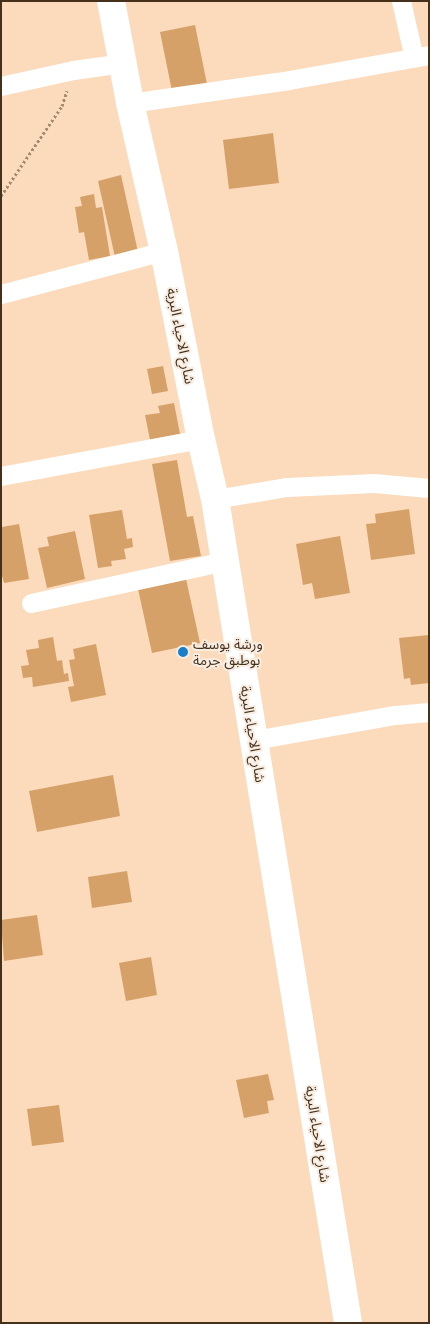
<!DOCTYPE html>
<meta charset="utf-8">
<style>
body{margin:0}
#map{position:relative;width:430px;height:1324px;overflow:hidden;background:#fbdbbb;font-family:Quicksand,"Noto Sans Arabic",sans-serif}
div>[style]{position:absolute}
.building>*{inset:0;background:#d6a168}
.path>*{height:3px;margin-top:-1.5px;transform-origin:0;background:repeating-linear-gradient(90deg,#a48a6f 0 2.5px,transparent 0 5px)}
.street>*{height:19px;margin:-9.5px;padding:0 9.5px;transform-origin:9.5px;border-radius:9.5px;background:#fff}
.primary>*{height:28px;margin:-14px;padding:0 14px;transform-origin:14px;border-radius:14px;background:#fff}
.dots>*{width:14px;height:14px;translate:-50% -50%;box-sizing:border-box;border:2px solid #f7ede2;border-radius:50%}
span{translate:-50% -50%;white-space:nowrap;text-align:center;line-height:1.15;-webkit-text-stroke:4px #f7ede2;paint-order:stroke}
.street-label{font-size:14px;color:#45311b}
.poi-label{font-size:14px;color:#45311b}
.left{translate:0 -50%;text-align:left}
.frame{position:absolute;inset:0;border:2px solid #45311b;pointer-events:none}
</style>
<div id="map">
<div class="building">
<div style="clip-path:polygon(195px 25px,207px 84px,172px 91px,160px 32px)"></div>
<div style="clip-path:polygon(273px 133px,279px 183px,229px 189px,223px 140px)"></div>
<div style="clip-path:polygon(121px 175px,138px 252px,115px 257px,98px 181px)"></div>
<div style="clip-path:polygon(94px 194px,96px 208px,102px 207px,110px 256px,89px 260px,84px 232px,79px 233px,75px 207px,82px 206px,80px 197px)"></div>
<div style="clip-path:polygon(163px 366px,168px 391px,152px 394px,147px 369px)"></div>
<div style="clip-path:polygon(174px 403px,180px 434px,150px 440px,145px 415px,160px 413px,158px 406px)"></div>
<div style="clip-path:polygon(177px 460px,187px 517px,193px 516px,201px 556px,170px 561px,152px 464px)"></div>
<div style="clip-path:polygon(409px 509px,415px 554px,371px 560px,366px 524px,376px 523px,375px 514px)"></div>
<div style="clip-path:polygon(122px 510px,127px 539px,132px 538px,133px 547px,124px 549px,126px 559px,111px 561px,112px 566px,98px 568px,89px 515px)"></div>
<div style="clip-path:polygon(19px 524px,29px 579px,4px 583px,1px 572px,2px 527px)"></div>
<div style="clip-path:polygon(75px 531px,85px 579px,47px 588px,38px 548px,49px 546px,47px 537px)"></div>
<div style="clip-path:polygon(340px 536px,350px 593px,315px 599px,312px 583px,303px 585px,296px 544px)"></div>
<div style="clip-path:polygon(186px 579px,200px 643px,152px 653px,138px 589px)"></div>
<div style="clip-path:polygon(429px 635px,429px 683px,411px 685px,410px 678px,404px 679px,399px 638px)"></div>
<div style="clip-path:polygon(53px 637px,57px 661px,62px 660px,64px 674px,68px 673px,69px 681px,33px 687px,32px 677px,23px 678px,21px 666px,29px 665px,26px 650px,39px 648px,38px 640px)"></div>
<div style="clip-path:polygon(96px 644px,106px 695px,71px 702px,68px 687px,74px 686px,69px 660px,75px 659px,73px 649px)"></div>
<div style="clip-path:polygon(113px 775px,120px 816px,37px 832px,29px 791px)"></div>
<div style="clip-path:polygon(127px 871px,132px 902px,92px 908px,88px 877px)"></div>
<div style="clip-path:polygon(37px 915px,43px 955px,4px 961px,1px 920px)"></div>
<div style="clip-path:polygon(151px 957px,157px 995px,126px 1001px,119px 963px)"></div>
<div style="clip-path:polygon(268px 1074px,274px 1100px,267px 1101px,269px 1113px,244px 1118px,236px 1080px)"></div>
<div style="clip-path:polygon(59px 1105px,64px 1142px,32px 1146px,27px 1109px)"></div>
</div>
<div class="path">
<div style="left:1px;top:196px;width:109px;rotate:-55.9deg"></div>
<div style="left:62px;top:106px;width:16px;rotate:-72deg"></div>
</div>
<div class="street">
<div style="left:401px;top:1px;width:58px;rotate:77.2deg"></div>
<div style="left:1px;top:86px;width:74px;rotate:-12.5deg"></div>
<div style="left:73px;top:70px;width:50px;rotate:-8deg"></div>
<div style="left:130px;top:103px;width:161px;rotate:-8.2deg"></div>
<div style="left:289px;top:80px;width:142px;rotate:-10.1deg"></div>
<div style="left:1px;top:294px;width:169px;rotate:-14.8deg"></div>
<div style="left:1px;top:476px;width:203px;rotate:-10.5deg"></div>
<div style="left:215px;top:499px;width:73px;rotate:-9.5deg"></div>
<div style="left:287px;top:487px;width:87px;rotate:-2.6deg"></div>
<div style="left:374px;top:483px;width:55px;rotate:5.2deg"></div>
<div style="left:31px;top:603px;width:198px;rotate:-12.2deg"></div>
<div style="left:254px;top:740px;width:143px;rotate:-10.1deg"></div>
<div style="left:395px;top:715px;width:34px;rotate:-5deg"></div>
</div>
<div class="primary">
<div style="left:111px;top:1px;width:104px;rotate:79.4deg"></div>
<div style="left:130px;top:103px;width:152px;rotate:77.1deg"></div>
<div style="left:164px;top:251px;width:192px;rotate:78.9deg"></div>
<div style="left:201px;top:439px;width:62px;rotate:76.9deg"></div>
<div style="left:215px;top:499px;width:835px;rotate:80.83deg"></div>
</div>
<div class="dots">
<div style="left:183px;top:652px;background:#1a7fca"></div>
</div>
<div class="street-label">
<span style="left:181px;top:336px;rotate:79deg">شارع الاحياء البرية</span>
<span style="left:253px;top:734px;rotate:81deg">شارع الاحياء البرية</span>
<span style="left:318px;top:1134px;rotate:81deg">شارع الاحياء البرية</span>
</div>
<div class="poi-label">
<span class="left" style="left:193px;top:652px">ورشة يوسف<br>بوطبق جرمة</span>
</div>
<div class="frame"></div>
</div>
